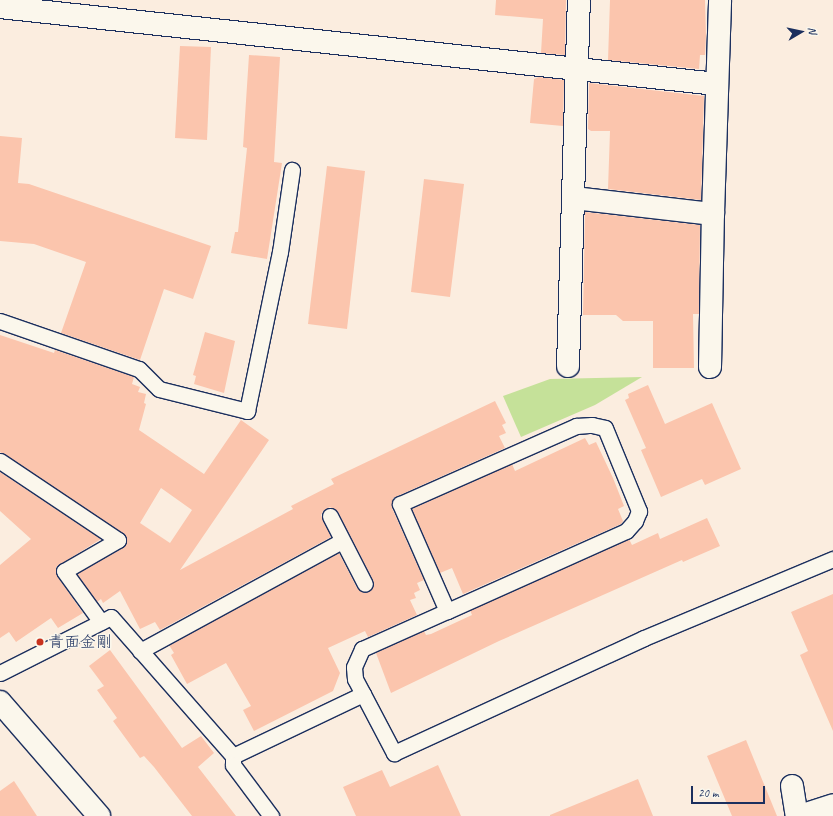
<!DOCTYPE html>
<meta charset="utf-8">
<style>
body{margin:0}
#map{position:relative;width:833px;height:816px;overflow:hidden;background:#fbeddf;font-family:Caveat,"Klee One",sans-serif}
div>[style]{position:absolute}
.green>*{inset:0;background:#c5e199}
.building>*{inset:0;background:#fbc5ad}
.roads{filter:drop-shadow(1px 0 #1b2f5e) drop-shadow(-1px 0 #1b2f5e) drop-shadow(0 1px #1b2f5e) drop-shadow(0 -1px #1b2f5e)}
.service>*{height:15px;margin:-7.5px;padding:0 7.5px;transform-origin:7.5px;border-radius:7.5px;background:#fbf7ec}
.minor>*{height:22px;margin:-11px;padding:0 11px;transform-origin:11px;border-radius:11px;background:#fbf7ec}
.tertiary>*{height:22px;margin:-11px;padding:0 11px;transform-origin:11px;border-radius:11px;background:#fbf7ec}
.dots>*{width:11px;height:11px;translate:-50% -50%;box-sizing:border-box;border:2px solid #fbf7ec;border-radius:50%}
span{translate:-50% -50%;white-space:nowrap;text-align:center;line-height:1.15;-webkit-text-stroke:3px #fbf7ec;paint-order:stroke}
.poi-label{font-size:16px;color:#1b2f5e}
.left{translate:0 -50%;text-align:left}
.north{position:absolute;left:781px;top:12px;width:40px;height:40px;-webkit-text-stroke:3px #fbf7ec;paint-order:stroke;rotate:81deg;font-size:11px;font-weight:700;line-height:16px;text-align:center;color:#1b2f5e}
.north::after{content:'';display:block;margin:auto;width:14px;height:18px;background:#1b2f5e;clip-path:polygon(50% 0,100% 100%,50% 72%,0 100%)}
.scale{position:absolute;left:691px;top:786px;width:74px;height:18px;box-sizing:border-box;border:2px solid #1b2f5e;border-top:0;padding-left:5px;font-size:12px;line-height:14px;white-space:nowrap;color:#1b2f5e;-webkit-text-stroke:3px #fbf7ec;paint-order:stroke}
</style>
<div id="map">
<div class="green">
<div style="clip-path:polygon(642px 377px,595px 405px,521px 437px,503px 396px,550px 379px)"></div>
</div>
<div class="building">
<div style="clip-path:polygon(496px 0,566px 0,565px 55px,541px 53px,543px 19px,495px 15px)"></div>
<div style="clip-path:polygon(610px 0,705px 0,706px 36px,705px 55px,700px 55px,699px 69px,608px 60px)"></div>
<div style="clip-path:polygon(180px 46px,211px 47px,207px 140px,175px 138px)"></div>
<div style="clip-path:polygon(249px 55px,280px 57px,274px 162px,282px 163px,267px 259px,231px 253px,235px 232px,238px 232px,247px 148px,243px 147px)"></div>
<div style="clip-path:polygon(539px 77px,564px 80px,563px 126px,530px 123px,534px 79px)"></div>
<div style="clip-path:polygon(589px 83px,704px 96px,701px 200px,608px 189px,610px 131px,591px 131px,588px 129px)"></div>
<div style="clip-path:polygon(0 136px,22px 138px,18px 183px,29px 184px,211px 246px,193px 299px,164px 289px,140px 360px,61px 333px,86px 262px,34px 244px,0 241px)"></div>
<div style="clip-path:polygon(327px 166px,365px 171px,347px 329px,308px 324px)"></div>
<div style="clip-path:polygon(424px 179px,464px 184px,450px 297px,411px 292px)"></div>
<div style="clip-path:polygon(585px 212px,700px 225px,699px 314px,693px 314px,694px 368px,653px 368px,653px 321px,623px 321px,616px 315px,583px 315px)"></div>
<div style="clip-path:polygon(205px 332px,235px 341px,224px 393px,194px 384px,196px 376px,193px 375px)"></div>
<div style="clip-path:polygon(evenodd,0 335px,54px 353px,55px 350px,134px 377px,132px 384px,140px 387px,138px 392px,146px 394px,144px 403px,146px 404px,139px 430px,204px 474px,241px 420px,269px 440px,180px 570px,293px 509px,291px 506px,334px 484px,331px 479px,495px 401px,506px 423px,502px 425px,506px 433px,499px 436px,505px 448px,393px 498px,392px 508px,424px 580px,417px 583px,420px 590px,414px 593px,416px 598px,410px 600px,417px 615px,368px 637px,365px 631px,328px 648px,340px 673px,333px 691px,254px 731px,243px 710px,251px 706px,226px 663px,187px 684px,171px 655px,174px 653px,169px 645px,339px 553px,357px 588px,364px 593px,369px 592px,374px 585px,373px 580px,338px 512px,330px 507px,323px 511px,321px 515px,331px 537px,160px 630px,155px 622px,140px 629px,120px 591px,103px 603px,101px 599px,97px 602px,77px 574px,123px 548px,127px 541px,126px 536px,0 452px,0 335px,161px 488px,192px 510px,170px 543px,140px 523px,161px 488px)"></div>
<div style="clip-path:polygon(648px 385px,665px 424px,712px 403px,741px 469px,705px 485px,702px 479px,661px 497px,641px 450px,646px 448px,625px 400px,629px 398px,628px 394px)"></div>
<div style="clip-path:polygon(585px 438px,589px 445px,596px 442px,613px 478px,624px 506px,618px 509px,623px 521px,621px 524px,463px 594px,452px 568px,440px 573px,412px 509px,512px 464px,515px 471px)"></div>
<div style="clip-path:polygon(0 472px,101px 539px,56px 567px,57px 576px,83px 613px,58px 628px,51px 618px,16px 642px,9px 632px,0 638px,0 565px,31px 539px,0 511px)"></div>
<div style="clip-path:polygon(707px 518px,720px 546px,683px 562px,682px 560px,499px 641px,391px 693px,376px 653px,424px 631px,426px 635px,431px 634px,472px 615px,470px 610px,629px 539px,632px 545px,658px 533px,660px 539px)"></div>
<div style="clip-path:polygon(833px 594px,833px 731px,800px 655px,808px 651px,791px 612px)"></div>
<div style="clip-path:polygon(110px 650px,182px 748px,201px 736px,214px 753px,198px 767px,236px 816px,192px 816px,154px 767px,144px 756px,140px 758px,113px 721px,117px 718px,97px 690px,104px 686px,89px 666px)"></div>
<div style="clip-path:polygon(746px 740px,777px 816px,732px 816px,707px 756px)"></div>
<div style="clip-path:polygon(438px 765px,461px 816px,356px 816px,343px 787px,382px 770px,390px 787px)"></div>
<div style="clip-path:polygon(638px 779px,653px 816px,550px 816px,550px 815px)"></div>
<div style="clip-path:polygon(14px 781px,37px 816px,0 816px,0 791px)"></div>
</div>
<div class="roads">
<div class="service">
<div style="left:0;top:321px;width:147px;rotate:19.1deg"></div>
<div style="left:139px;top:369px;width:28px;rotate:45deg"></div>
<div style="left:159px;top:389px;width:91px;rotate:14deg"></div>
<div style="left:247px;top:411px;width:162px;rotate:-78.3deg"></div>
<div style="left:280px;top:252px;width:83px;rotate:-81.7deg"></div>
<div style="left:0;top:461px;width:142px;rotate:33.8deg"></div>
<div style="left:118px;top:540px;width:62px;rotate:150.1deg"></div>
<div style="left:64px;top:571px;width:63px;rotate:54deg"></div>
<div style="left:330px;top:516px;width:76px;rotate:62.8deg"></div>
<div style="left:140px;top:651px;width:230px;rotate:-28.6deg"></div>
<div style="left:0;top:673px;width:124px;rotate:-26.8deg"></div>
<div style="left:111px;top:617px;width:185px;rotate:48.7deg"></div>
<div style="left:233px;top:756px;width:144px;rotate:-25.5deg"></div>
<div style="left:363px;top:694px;width:67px;rotate:62.3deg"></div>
<div style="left:394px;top:753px;width:275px;rotate:-24.7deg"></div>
<div style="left:644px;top:638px;width:205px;rotate:-22.7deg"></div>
<div style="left:363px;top:694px;width:17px;rotate:-118deg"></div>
<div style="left:355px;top:679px;width:12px;rotate:-95deg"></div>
<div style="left:354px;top:667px;width:20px;rotate:-66deg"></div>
<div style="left:362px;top:649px;width:93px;rotate:-24.1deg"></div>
<div style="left:447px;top:611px;width:117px;rotate:-113.7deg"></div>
<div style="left:400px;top:504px;width:193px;rotate:-23.9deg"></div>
<div style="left:576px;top:426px;width:16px;rotate:-4deg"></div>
<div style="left:592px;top:425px;width:13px;rotate:13deg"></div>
<div style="left:605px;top:428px;width:90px;rotate:67.7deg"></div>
<div style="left:639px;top:511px;width:11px;rotate:112deg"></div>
<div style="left:635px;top:521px;width:13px;rotate:132deg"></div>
<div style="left:626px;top:531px;width:196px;rotate:155.9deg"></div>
<div style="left:233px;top:756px;width:9px;rotate:90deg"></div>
<div style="left:233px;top:765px;width:64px;rotate:53.3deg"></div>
</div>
<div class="minor">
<div style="left:0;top:7px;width:721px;rotate:6.13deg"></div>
<div style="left:574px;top:198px;width:140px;rotate:6.6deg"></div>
<div style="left:713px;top:214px;width:214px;rotate:-88.1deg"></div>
<div style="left:568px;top:366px;width:366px;rotate:-88.3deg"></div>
<div style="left:710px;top:367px;width:153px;rotate:-88.9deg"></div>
<div style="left:792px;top:786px;width:30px;rotate:81deg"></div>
<div style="left:800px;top:816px;width:35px;rotate:-18deg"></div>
</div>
<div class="tertiary">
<div style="left:0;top:702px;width:151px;rotate:49deg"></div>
</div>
</div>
<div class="dots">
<div style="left:40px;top:642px;background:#c8321e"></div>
</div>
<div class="poi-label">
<span class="left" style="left:48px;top:642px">青面金剛</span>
</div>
<div class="north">N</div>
<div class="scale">20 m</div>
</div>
